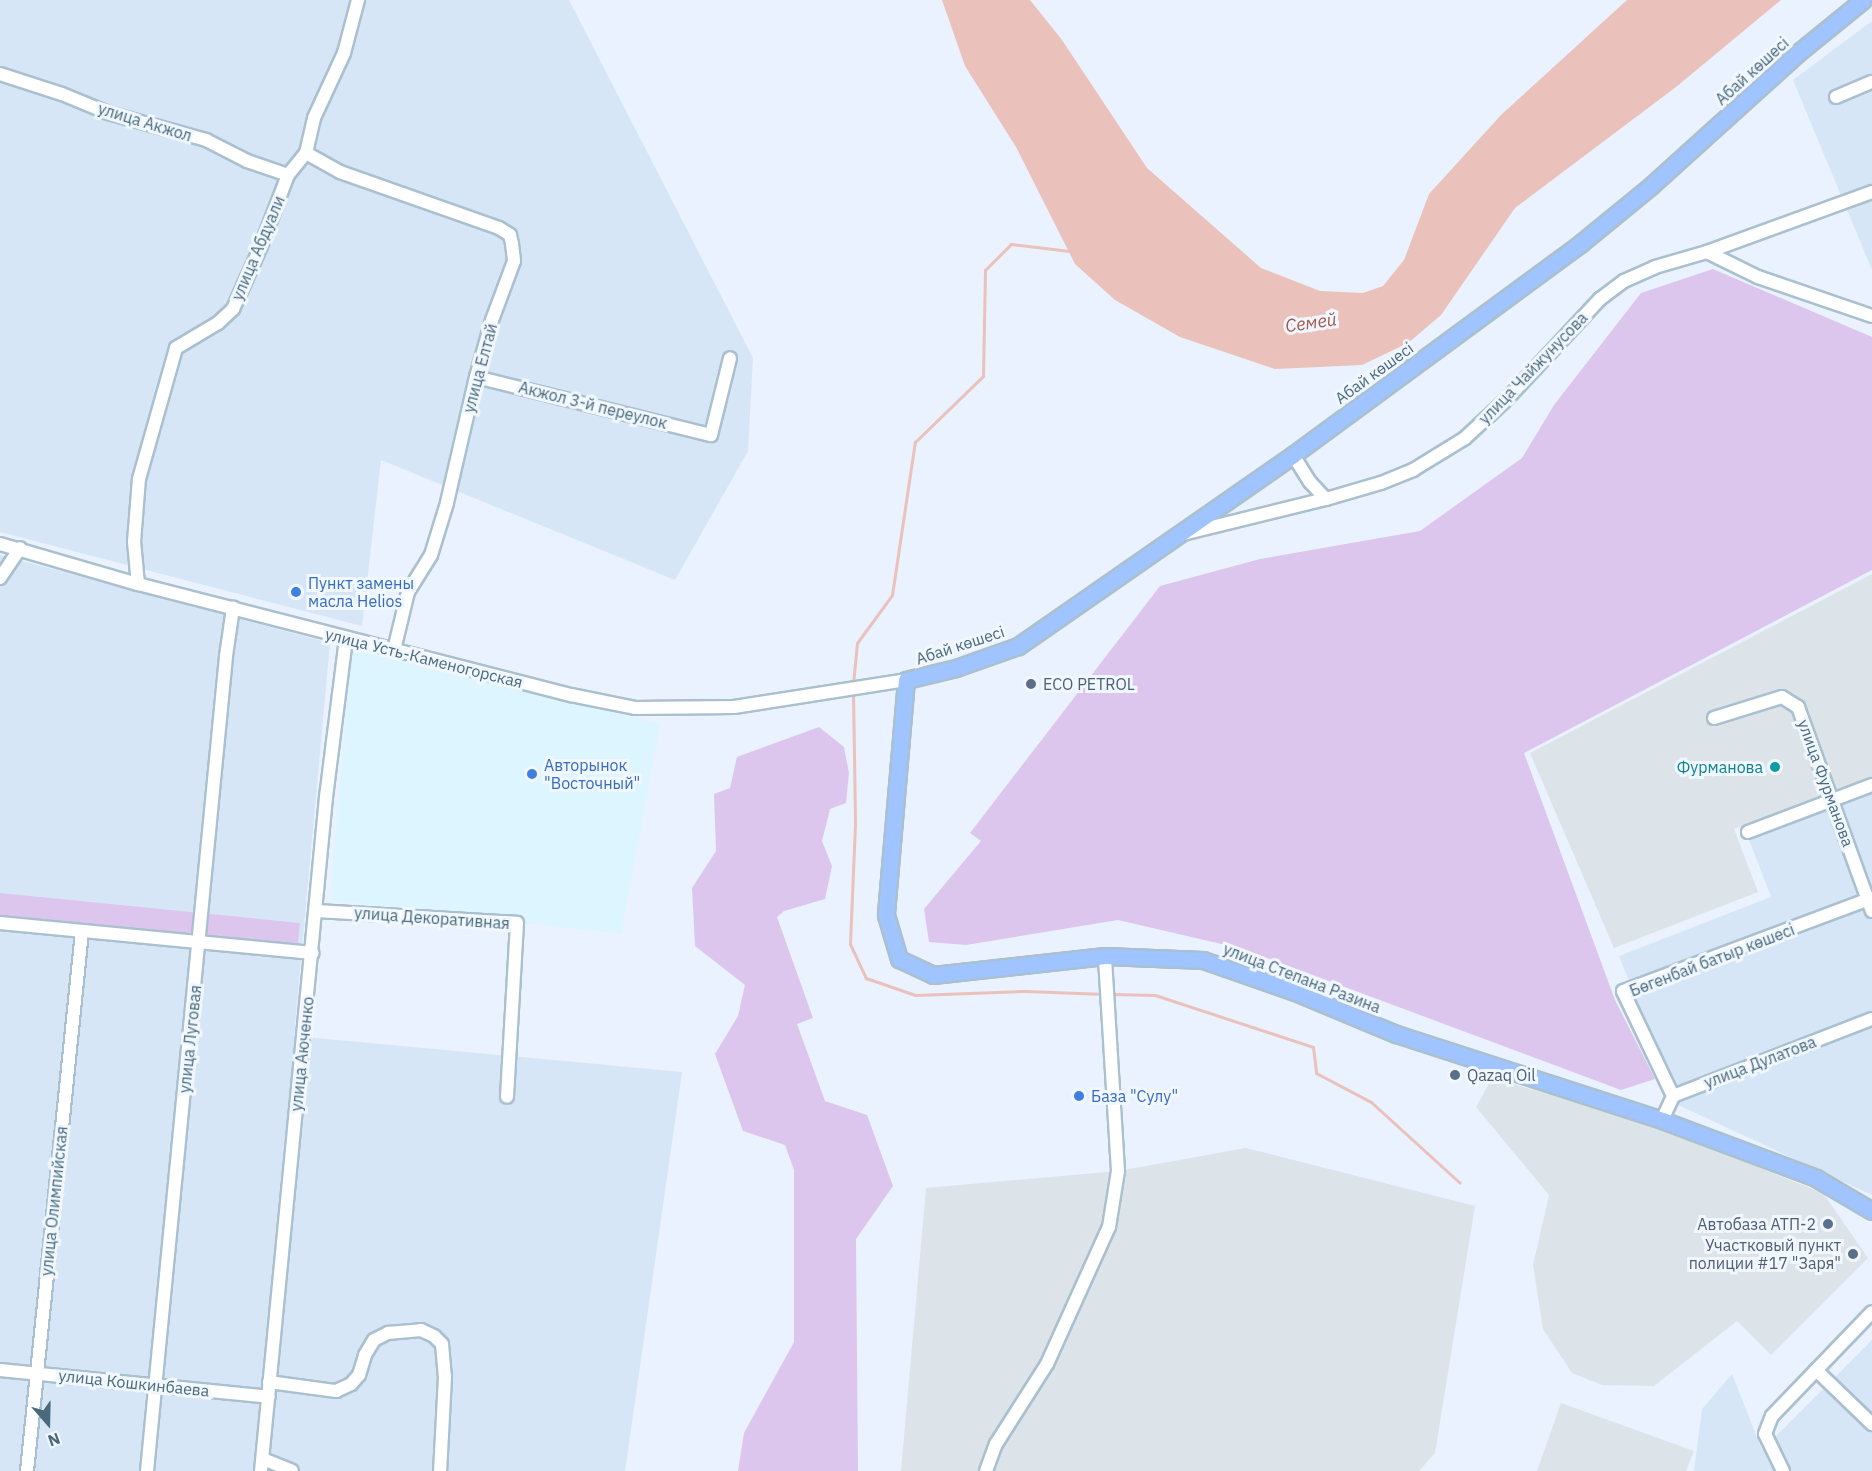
<!DOCTYPE html>
<meta charset="utf-8">
<style>
body{margin:0}
#map{position:relative;width:1872px;height:1471px;overflow:hidden;background:#e9f2fe;font-family:"IBM Plex Sans",sans-serif}
div>[style]{position:absolute}
.residential>*{inset:0;background:#d7e6f6}
.commercial>*{inset:0;background:#ddf5ff}
.industrial>*{inset:0;background:#dce4ea}
.green>*{inset:0;background:#ddc6ed}
.water>*{inset:0;background:#eac1bb}
.stream>*{height:3px;margin:-1.5px;padding:0 1.5px;transform-origin:1.5px;border-radius:1.5px;background:#eac1bb}
.roads{filter:drop-shadow(2px 0 #aac0cf) drop-shadow(-2px 0 #aac0cf) drop-shadow(0 2px #aac0cf) drop-shadow(0 -2px #aac0cf)}
.minor>*{height:12px;margin:-6px;padding:0 6px;transform-origin:6px;border-radius:6px;background:#fff}
.major>*{height:15px;margin:-7.5px;padding:0 7.5px;transform-origin:7.5px;border-radius:7.5px;background:#9fc4ff}
.dots>*{width:16px;height:16px;translate:-50% -50%;box-sizing:border-box;border:3px solid #f1f7ff;border-radius:50%}
span{translate:-50% -50%;white-space:nowrap;text-align:center;line-height:1.15;-webkit-text-stroke:6px #f1f7ff;paint-order:stroke}
.street-label{font-size:16px;color:#4a6a7b}
.shop-label{font-size:16px;color:#366cbe}
.left{translate:0 -50%;text-align:left}
.service-label{font-size:16px;color:#4e5e75}
.right{translate:-100% -50%;text-align:right}
.culture-label{font-size:16px;color:#0d838f}
.water-label{font-size:18px;color:#a6584a;font-style:italic}
.north{position:absolute;left:18px;top:1393px;width:60px;height:60px;-webkit-text-stroke:4px #f1f7ff;paint-order:stroke;rotate:160deg;font-size:16px;font-weight:700;line-height:24px;text-align:center;color:#4a6a7b}
.north::after{content:'';display:block;margin:auto;width:21px;height:27px;background:#4a6a7b;clip-path:polygon(50% 0,100% 100%,50% 72%,0 100%)}
</style>
<div id="map">
<div class="residential">
<div style="clip-path:polygon(0 0,569px 0,753px 358px,748px 451px,675px 580px,381px 460px,362px 626px,0 532px)"></div>
<div style="clip-path:polygon(1872px 21px,1872px 270px,1793px 80px)"></div>
<div style="clip-path:polygon(0 555px,330px 643px,294px 1036px,682px 1072px,625px 1471px,0 1471px)"></div>
<div style="clip-path:polygon(1872px 792px,1872px 1195px,1678px 1105px,1619px 956px,1771px 897px,1748px 837px)"></div>
<div style="clip-path:polygon(1872px 1340px,1872px 1471px,1694px 1471px,1702px 1409px,1732px 1374px,1762px 1450px)"></div>
</div>
<div class="commercial">
<div style="clip-path:polygon(352px 645px,660px 724px,621px 934px,330px 900px)"></div>
</div>
<div class="industrial">
<div style="clip-path:polygon(1872px 574px,1872px 777px,1734px 829px,1758px 892px,1614px 948px,1530px 753px)"></div>
<div style="clip-path:polygon(1492px 1078px,1639px 1120px,1823px 1193px,1868px 1258px,1771px 1355px,1737px 1321px,1654px 1386px,1602px 1385px,1572px 1373px,1543px 1329px,1533px 1265px,1549px 1195px,1476px 1107px)"></div>
<div style="clip-path:polygon(1246px 1148px,1475px 1206px,1435px 1453px,1419px 1471px,901px 1471px,926px 1188px,1118px 1171px)"></div>
<div style="clip-path:polygon(1561px 1403px,1694px 1451px,1686px 1471px,1537px 1471px)"></div>
</div>
<div class="green">
<div style="clip-path:polygon(1713px 269px,1872px 337px,1872px 570px,1524px 753px,1615px 1000px,1655px 1079px,1621px 1090px,1243px 949px,1118px 920px,966px 945px,929px 942px,924px 909px,981px 841px,970px 833px,1160px 586px,1260px 559px,1420px 531px,1522px 458px,1554px 405px,1641px 293px)"></div>
<div style="clip-path:polygon(819px 727px,844px 747px,849px 773px,846px 803px,830px 809px,822px 841px,832px 866px,825px 899px,784px 911px,777px 917px,813px 1018px,797px 1024px,825px 1101px,867px 1115px,893px 1186px,856px 1239px,858px 1471px,738px 1471px,744px 1433px,794px 1342px,794px 1170px,785px 1145px,743px 1131px,715px 1054px,738px 1016px,745px 985px,695px 946px,692px 888px,716px 851px,714px 794px,730px 788px,737px 757px)"></div>
<div style="clip-path:polygon(0 893px,300px 923px,297px 951px,0 922px)"></div>
</div>
<div class="water">
<div style="clip-path:polygon(942px 0,1030px 0,1062px 40px,1147px 168px,1261px 268px,1320px 291px,1363px 293px,1383px 286px,1404px 260px,1429px 194px,1501px 115px,1627px 0,1781px 0,1676px 87px,1515px 208px,1441px 315px,1408px 343px,1362px 365px,1275px 369px,1180px 337px,1115px 300px,1075px 264px,1016px 147px,965px 66px)"></div>
</div>
<div class="stream">
<div style="left:853px;top:684px;width:41px;rotate:-84.4deg"></div>
<div style="left:857px;top:643px;width:59px;rotate:-53.9deg"></div>
<div style="left:892px;top:595px;width:155px;rotate:-81.5deg"></div>
<div style="left:915px;top:442px;width:95px;rotate:-44.1deg"></div>
<div style="left:983px;top:376px;width:106px;rotate:-88.9deg"></div>
<div style="left:985px;top:270px;width:37px;rotate:-45deg"></div>
<div style="left:1011px;top:244px;width:59px;rotate:6.8deg"></div>
<div style="left:853px;top:693px;width:131px;rotate:89.1deg"></div>
<div style="left:855px;top:824px;width:120px;rotate:92.4deg"></div>
<div style="left:850px;top:944px;width:38px;rotate:65deg"></div>
<div style="left:866px;top:978px;width:52px;rotate:19.1deg"></div>
<div style="left:915px;top:995px;width:110px;rotate:-2.1deg"></div>
<div style="left:1025px;top:991px;width:80px;rotate:2.1deg"></div>
<div style="left:1112px;top:994px;width:43px;rotate:1.3deg"></div>
<div style="left:1155px;top:995px;width:166px;rotate:18.2deg"></div>
<div style="left:1313px;top:1047px;width:26px;rotate:83deg"></div>
<div style="left:1316px;top:1073px;width:62px;rotate:27.8deg"></div>
<div style="left:1371px;top:1102px;width:120px;rotate:42.3deg"></div>
</div>
<div class="roads">
<div class="minor">
<div style="left:0;top:74px;width:65px;rotate:17.9deg"></div>
<div style="left:62px;top:94px;width:50px;rotate:22.4deg"></div>
<div style="left:108px;top:113px;width:102px;rotate:15.4deg"></div>
<div style="left:206px;top:140px;width:46px;rotate:27.1deg"></div>
<div style="left:247px;top:161px;width:43px;rotate:18.9deg"></div>
<div style="left:1836px;top:97px;width:39px;rotate:-23deg"></div>
<div style="left:306px;top:153px;width:39px;rotate:29deg"></div>
<div style="left:340px;top:172px;width:169px;rotate:19.4deg"></div>
<div style="left:499px;top:228px;width:13px;rotate:32deg"></div>
<div style="left:510px;top:235px;width:9px;rotate:77deg"></div>
<div style="left:512px;top:244px;width:17px;rotate:83deg"></div>
<div style="left:514px;top:261px;width:63px;rotate:110.4deg"></div>
<div style="left:492px;top:320px;width:59px;rotate:105.7deg"></div>
<div style="left:476px;top:377px;width:129px;rotate:103deg"></div>
<div style="left:447px;top:503px;width:54px;rotate:107.1deg"></div>
<div style="left:431px;top:555px;width:44px;rotate:121.9deg"></div>
<div style="left:408px;top:592px;width:60px;rotate:103.6deg"></div>
<div style="left:1707px;top:252px;width:57px;rotate:26.1deg"></div>
<div style="left:1758px;top:277px;width:120px;rotate:18.9deg"></div>
<div style="left:476px;top:377px;width:242px;rotate:13.9deg"></div>
<div style="left:711px;top:435px;width:79px;rotate:-76.1deg"></div>
<div style="left:1293px;top:455px;width:32px;rotate:58deg"></div>
<div style="left:1310px;top:482px;width:23px;rotate:47deg"></div>
<div style="left:1183px;top:534px;width:147px;rotate:-13.8deg"></div>
<div style="left:1326px;top:499px;width:57px;rotate:-16.2deg"></div>
<div style="left:1381px;top:483px;width:35px;rotate:-22deg"></div>
<div style="left:1413px;top:470px;width:61px;rotate:-31.6deg"></div>
<div style="left:1465px;top:438px;width:57px;rotate:-42.9deg"></div>
<div style="left:1507px;top:399px;width:137px;rotate:-47.1deg"></div>
<div style="left:1600px;top:299px;width:30px;rotate:-37deg"></div>
<div style="left:1624px;top:281px;width:34px;rotate:-24deg"></div>
<div style="left:1655px;top:267px;width:54px;rotate:-16.1deg"></div>
<div style="left:1707px;top:252px;width:176px;rotate:-20deg"></div>
<div style="left:0;top:544px;width:144px;rotate:16.2deg"></div>
<div style="left:138px;top:584px;width:447px;rotate:14.4deg"></div>
<div style="left:571px;top:695px;width:65px;rotate:11.5deg"></div>
<div style="left:635px;top:708px;width:99px;rotate:-0.6deg"></div>
<div style="left:734px;top:707px;width:174px;rotate:-8.9deg"></div>
<div style="left:0;top:578px;width:36px;rotate:-56deg"></div>
<div style="left:138px;top:584px;width:42px;rotate:-95.4deg"></div>
<div style="left:134px;top:542px;width:63px;rotate:-85.5deg"></div>
<div style="left:139px;top:479px;width:136px;rotate:-74.2deg"></div>
<div style="left:176px;top:348px;width:49px;rotate:-30.8deg"></div>
<div style="left:218px;top:323px;width:21px;rotate:-43deg"></div>
<div style="left:233px;top:309px;width:69px;rotate:-66deg"></div>
<div style="left:261px;top:246px;width:76px;rotate:-69.2deg"></div>
<div style="left:288px;top:175px;width:28px;rotate:-51deg"></div>
<div style="left:306px;top:153px;width:36px;rotate:-77deg"></div>
<div style="left:314px;top:118px;width:72px;rotate:-65.2deg"></div>
<div style="left:344px;top:53px;width:55px;rotate:-75.2deg"></div>
<div style="left:1714px;top:718px;width:71px;rotate:-17.2deg"></div>
<div style="left:1782px;top:697px;width:19px;rotate:32deg"></div>
<div style="left:1798px;top:707px;width:217px;rotate:70.1deg"></div>
<div style="left:1748px;top:832px;width:133px;rotate:-20.8deg"></div>
<div style="left:317px;top:911px;width:200px;rotate:3.4deg"></div>
<div style="left:517px;top:923px;width:174px;rotate:93.3deg"></div>
<div style="left:0;top:923px;width:314px;rotate:5.5deg"></div>
<div style="left:1673px;top:1096px;width:116px;rotate:-115.5deg"></div>
<div style="left:1623px;top:991px;width:266px;rotate:-20.5deg"></div>
<div style="left:1662px;top:1120px;width:26px;rotate:-65deg"></div>
<div style="left:1673px;top:1096px;width:213px;rotate:-21.2deg"></div>
<div style="left:0;top:1370px;width:270px;rotate:5.7deg"></div>
<div style="left:1816px;top:1370px;width:78px;rotate:44deg"></div>
<div style="left:269px;top:1382px;width:68px;rotate:7.7deg"></div>
<div style="left:336px;top:1391px;width:17px;rotate:-25deg"></div>
<div style="left:351px;top:1384px;width:12px;rotate:-48deg"></div>
<div style="left:359px;top:1375px;width:21px;rotate:-73deg"></div>
<div style="left:365px;top:1355px;width:17px;rotate:-59deg"></div>
<div style="left:374px;top:1340px;width:16px;rotate:-27deg"></div>
<div style="left:388px;top:1333px;width:33px;rotate:-5deg"></div>
<div style="left:421px;top:1330px;width:14px;rotate:25deg"></div>
<div style="left:434px;top:1336px;width:11px;rotate:45deg"></div>
<div style="left:442px;top:1344px;width:33px;rotate:85deg"></div>
<div style="left:445px;top:1377px;width:94px;rotate:93deg"></div>
<div style="left:263px;top:1459px;width:31px;rotate:22deg"></div>
<div style="left:27px;top:1471px;width:543px;rotate:-84.18deg"></div>
<div style="left:147px;top:1471px;width:819px;rotate:-84.46deg"></div>
<div style="left:226px;top:656px;width:49px;rotate:-81.7deg"></div>
<div style="left:261px;top:1471px;width:677px;rotate:-84.49deg"></div>
<div style="left:326px;top:797px;width:160px;rotate:-82.8deg"></div>
<div style="left:986px;top:1471px;width:29px;rotate:-70deg"></div>
<div style="left:996px;top:1444px;width:95px;rotate:-57.5deg"></div>
<div style="left:1047px;top:1364px;width:150px;rotate:-65.7deg"></div>
<div style="left:1109px;top:1227px;width:57px;rotate:-80.9deg"></div>
<div style="left:1118px;top:1171px;width:215px;rotate:-93.5deg"></div>
<div style="left:1783px;top:1471px;width:41px;rotate:-115.9deg"></div>
<div style="left:1765px;top:1434px;width:19px;rotate:-69deg"></div>
<div style="left:1772px;top:1416px;width:144px;rotate:-46.1deg"></div>
</div>
<div class="major">
<div style="left:1863px;top:0;width:82px;rotate:140.9deg"></div>
<div style="left:1799px;top:52px;width:198px;rotate:137.9deg"></div>
<div style="left:1652px;top:185px;width:93px;rotate:140.7deg"></div>
<div style="left:1580px;top:244px;width:356px;rotate:143.7deg"></div>
<div style="left:1293px;top:455px;width:335px;rotate:145.2deg"></div>
<div style="left:1018px;top:646px;width:66px;rotate:160.5deg"></div>
<div style="left:956px;top:668px;width:51px;rotate:166.5deg"></div>
<div style="left:906px;top:680px;width:236px;rotate:94.9deg"></div>
<div style="left:886px;top:915px;width:46px;rotate:73.5deg"></div>
<div style="left:899px;top:959px;width:38px;rotate:25deg"></div>
<div style="left:933px;top:975px;width:173px;rotate:-6.3deg"></div>
<div style="left:1105px;top:956px;width:98px;rotate:2.3deg"></div>
<div style="left:1203px;top:960px;width:97px;rotate:19.2deg"></div>
<div style="left:1295px;top:992px;width:109px;rotate:22.6deg"></div>
<div style="left:1396px;top:1034px;width:280px;rotate:17.9deg"></div>
<div style="left:1662px;top:1120px;width:165px;rotate:20.6deg"></div>
<div style="left:1816px;top:1178px;width:65px;rotate:30.5deg"></div>
</div>
</div>
<div class="dots">
<div style="left:296px;top:592px;background:#3f7fe0"></div>
<div style="left:1031px;top:684px;background:#5c6f8a"></div>
<div style="left:1775px;top:767px;background:#0f9aa8"></div>
<div style="left:532px;top:774px;background:#3f7fe0"></div>
<div style="left:1455px;top:1075px;background:#5c6f8a"></div>
<div style="left:1079px;top:1096px;background:#3f7fe0"></div>
<div style="left:1828px;top:1224px;background:#5c6f8a"></div>
<div style="left:1853px;top:1254px;background:#5c6f8a"></div>
</div>
<div class="street-label">
<span style="left:1752px;top:71px;rotate:-42deg">Абай көшесі</span>
<span style="left:145px;top:122px;rotate:17deg">улица Акжол</span>
<span style="left:258px;top:248px;rotate:-67deg">улица Абдуали</span>
<span style="left:480px;top:368px;rotate:-75deg">улица Елтай</span>
<span style="left:1533px;top:368px;rotate:-46deg">улица Чайжунусова</span>
<span style="left:1374px;top:373px;rotate:-36deg">Абай көшесі</span>
<span style="left:593px;top:405px;rotate:14deg">Акжол 3-й переулок</span>
<span style="left:960px;top:645px;rotate:-18deg">Абай көшесі</span>
<span style="left:424px;top:658px;rotate:14deg">улица Усть-Каменогорская</span>
<span style="left:1826px;top:783px;rotate:70deg">улица Фурманова</span>
<span style="left:432px;top:918px;rotate:4deg">улица Декоративная</span>
<span style="left:1712px;top:960px;rotate:-21deg">Бөгенбай батыр көшесі</span>
<span style="left:1302px;top:978px;rotate:21deg">улица Степана Разина</span>
<span style="left:190px;top:1039px;rotate:-84deg">улица Луговая</span>
<span style="left:302px;top:1054px;rotate:-84deg">улица Аюченко</span>
<span style="left:1760px;top:1062px;rotate:-21deg">улица Дулатова</span>
<span style="left:54px;top:1201px;rotate:-84deg">улица Олимпийская</span>
<span style="left:134px;top:1383px;rotate:6deg">улица Кошкинбаева</span>
</div>
<div class="shop-label">
<span class="left" style="left:308px;top:592px">Пункт замены<br>масла Helios</span>
<span class="left" style="left:544px;top:774px">Авторынок<br>"Восточный"</span>
<span class="left" style="left:1091px;top:1096px">База "Сулу"</span>
</div>
<div class="service-label">
<span class="left" style="left:1043px;top:684px">ECO PETROL</span>
<span class="left" style="left:1467px;top:1075px">Qazaq Oil</span>
<span class="right" style="left:1816px;top:1224px">Автобаза АТП-2</span>
<span class="right" style="left:1841px;top:1254px">Участковый пункт<br>полиции #17 "Заря"</span>
</div>
<div class="culture-label">
<span class="right" style="left:1763px;top:767px">Фурманова</span>
</div>
<div class="water-label">
<span style="left:1311px;top:323px;rotate:-8deg">Семей</span>
</div>
<div class="north">N</div>
</div>
